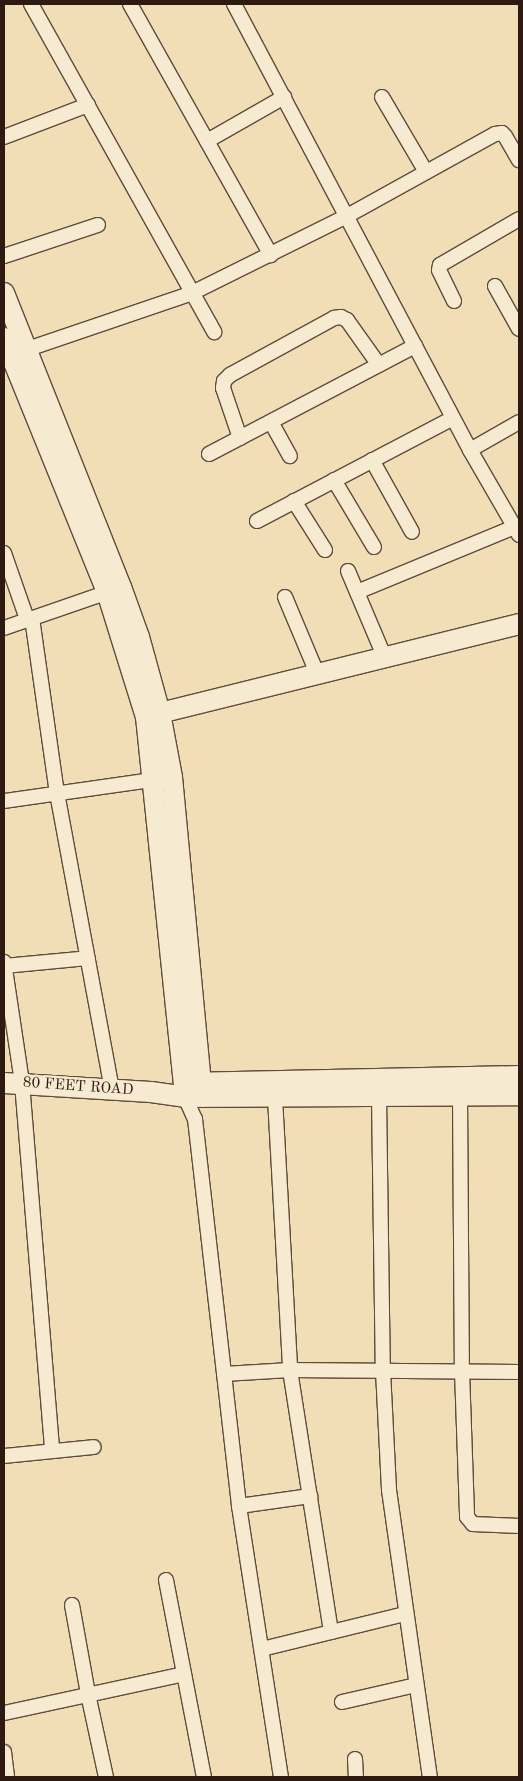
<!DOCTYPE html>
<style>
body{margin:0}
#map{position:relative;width:523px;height:1781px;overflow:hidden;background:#f1deb6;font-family:"Old Standard TT",serif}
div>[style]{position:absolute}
.roads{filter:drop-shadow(1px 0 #604b3b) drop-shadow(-1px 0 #604b3b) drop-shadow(0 1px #604b3b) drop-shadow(0 -1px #604b3b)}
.street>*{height:14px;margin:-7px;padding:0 7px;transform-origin:7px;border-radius:7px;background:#f6ead0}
.secondary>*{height:20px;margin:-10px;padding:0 10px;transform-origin:10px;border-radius:10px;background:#f6ead0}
span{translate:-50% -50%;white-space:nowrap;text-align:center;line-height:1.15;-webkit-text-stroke:4.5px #f6ead0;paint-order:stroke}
.street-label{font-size:15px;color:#2f1a12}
.frame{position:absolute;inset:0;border:5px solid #2f1a12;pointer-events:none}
</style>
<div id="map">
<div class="roads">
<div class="street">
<div style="left:31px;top:4px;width:376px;rotate:60.8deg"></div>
<div style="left:130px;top:4px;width:288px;rotate:60.7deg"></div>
<div style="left:234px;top:4px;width:505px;rotate:62.11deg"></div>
<div style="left:470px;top:450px;width:98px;rotate:60deg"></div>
<div style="left:382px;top:97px;width:87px;rotate:59.6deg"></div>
<div style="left:4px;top:137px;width:90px;rotate:-20.9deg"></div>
<div style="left:207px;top:141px;width:89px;rotate:-29.7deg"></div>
<div style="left:4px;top:256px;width:99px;rotate:-18.3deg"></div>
<div style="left:495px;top:286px;width:49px;rotate:60.8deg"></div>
<div style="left:454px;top:301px;width:34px;rotate:-116deg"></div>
<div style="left:439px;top:270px;width:5px;rotate:-79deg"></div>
<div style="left:440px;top:265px;width:91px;rotate:-30.2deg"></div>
<div style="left:19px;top:352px;width:183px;rotate:-18.8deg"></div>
<div style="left:192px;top:293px;width:173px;rotate:-26.4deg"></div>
<div style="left:347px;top:216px;width:169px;rotate:-29deg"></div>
<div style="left:495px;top:134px;width:7px;rotate:-8deg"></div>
<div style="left:502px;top:133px;width:4px;rotate:45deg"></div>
<div style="left:505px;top:136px;width:28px;rotate:60deg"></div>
<div style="left:271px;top:422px;width:39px;rotate:61deg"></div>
<div style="left:240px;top:438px;width:53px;rotate:-108.8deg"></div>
<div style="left:223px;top:388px;width:7px;rotate:-82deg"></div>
<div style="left:224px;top:381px;width:8px;rotate:-45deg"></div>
<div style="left:230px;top:375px;width:119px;rotate:-28.7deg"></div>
<div style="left:334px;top:318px;width:7px;rotate:-8deg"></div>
<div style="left:341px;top:317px;width:7px;rotate:27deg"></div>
<div style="left:347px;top:320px;width:55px;rotate:54.6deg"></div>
<div style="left:470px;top:450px;width:56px;rotate:-29.7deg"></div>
<div style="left:209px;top:454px;width:233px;rotate:-27.7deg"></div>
<div style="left:372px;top:460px;width:82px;rotate:60.9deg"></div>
<div style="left:334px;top:480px;width:78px;rotate:59.2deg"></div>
<div style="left:294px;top:501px;width:58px;rotate:57.7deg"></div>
<div style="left:257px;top:521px;width:221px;rotate:-27.7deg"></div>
<div style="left:4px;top:553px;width:70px;rotate:70.8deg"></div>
<div style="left:348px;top:571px;width:92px;rotate:67deg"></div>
<div style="left:357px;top:592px;width:171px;rotate:-22.4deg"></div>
<div style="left:285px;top:597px;width:82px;rotate:67.2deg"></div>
<div style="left:32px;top:618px;width:177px;rotate:81.9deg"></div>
<div style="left:57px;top:793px;width:302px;rotate:79.5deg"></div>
<div style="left:4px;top:628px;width:116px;rotate:-19.1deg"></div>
<div style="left:4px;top:801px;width:157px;rotate:-8.1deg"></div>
<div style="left:4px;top:962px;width:122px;rotate:81.5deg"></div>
<div style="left:22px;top:1083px;width:369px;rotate:85.3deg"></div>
<div style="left:4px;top:966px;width:84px;rotate:-5.4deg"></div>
<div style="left:379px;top:1096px;width:275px;rotate:89.2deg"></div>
<div style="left:383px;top:1371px;width:119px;rotate:87.1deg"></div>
<div style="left:389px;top:1490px;width:290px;rotate:81.9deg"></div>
<div style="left:460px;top:1096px;width:275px;rotate:89.6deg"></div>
<div style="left:462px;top:1371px;width:146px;rotate:88deg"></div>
<div style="left:467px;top:1517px;width:9px;rotate:49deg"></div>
<div style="left:473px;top:1524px;width:46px;rotate:2.5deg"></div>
<div style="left:185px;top:1097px;width:24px;rotate:66deg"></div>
<div style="left:195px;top:1119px;width:389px;rotate:83.5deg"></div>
<div style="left:239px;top:1506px;width:274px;rotate:81.2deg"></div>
<div style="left:275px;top:1098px;width:272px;rotate:86.8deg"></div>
<div style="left:290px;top:1370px;width:265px;rotate:81.1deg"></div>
<div style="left:224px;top:1374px;width:66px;rotate:-3.5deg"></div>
<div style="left:290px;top:1370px;width:229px;rotate:0.5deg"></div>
<div style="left:4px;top:1456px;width:90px;rotate:-5.7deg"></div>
<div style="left:239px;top:1506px;width:72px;rotate:-8deg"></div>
<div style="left:166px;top:1580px;width:201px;rotate:79.1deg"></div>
<div style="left:72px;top:1605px;width:90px;rotate:79.8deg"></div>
<div style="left:88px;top:1694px;width:85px;rotate:77.8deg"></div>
<div style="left:262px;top:1649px;width:147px;rotate:-13.8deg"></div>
<div style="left:342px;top:1702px;width:76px;rotate:-12.9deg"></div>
<div style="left:4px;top:1713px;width:184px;rotate:-12.2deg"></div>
<div style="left:4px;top:1752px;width:25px;rotate:83deg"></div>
<div style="left:355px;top:1759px;width:18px;rotate:87deg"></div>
</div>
<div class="secondary">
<div style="left:4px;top:293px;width:316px;rotate:68.3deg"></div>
<div style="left:121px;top:587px;width:53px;rotate:70.2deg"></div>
<div style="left:139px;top:637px;width:79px;rotate:74.6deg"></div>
<div style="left:160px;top:713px;width:65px;rotate:79.4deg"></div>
<div style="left:172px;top:777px;width:321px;rotate:84.6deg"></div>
<div style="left:4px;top:338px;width:274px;rotate:67.9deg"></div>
<div style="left:107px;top:592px;width:131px;rotate:72.7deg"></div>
<div style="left:146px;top:717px;width:382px;rotate:84.1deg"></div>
<div style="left:148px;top:716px;width:382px;rotate:-13.9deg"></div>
<div style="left:4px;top:1083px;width:147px;rotate:3.5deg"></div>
<div style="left:151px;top:1092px;width:34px;rotate:8deg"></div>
<div style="left:185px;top:1097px;width:334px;rotate:-0.3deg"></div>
<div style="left:187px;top:1083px;width:332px;rotate:-1.2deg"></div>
</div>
</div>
<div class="street-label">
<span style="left:78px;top:1087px;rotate:4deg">80 FEET ROAD</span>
</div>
<div class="frame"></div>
</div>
